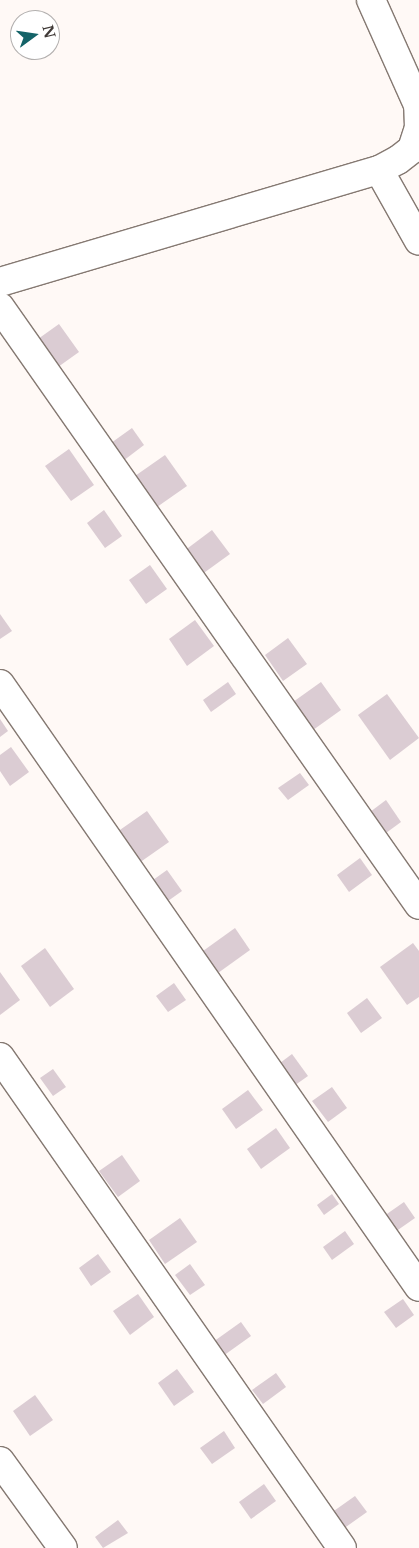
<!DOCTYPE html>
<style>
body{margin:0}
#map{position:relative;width:419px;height:1548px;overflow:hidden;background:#fff9f6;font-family:"Libre Baskerville",serif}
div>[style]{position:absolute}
.building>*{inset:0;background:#dbccd3}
.roads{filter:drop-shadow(1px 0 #857972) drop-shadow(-1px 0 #857972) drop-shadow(0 1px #857972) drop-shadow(0 -1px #857972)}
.minor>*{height:28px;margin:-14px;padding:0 14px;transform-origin:14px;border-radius:14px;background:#fff}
span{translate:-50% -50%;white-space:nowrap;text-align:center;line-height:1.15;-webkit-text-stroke:4px #fff;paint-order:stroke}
.north{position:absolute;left:10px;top:10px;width:50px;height:50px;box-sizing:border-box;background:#fff;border:1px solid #b3b0af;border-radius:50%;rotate:76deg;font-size:14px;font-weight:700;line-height:20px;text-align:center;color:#403a37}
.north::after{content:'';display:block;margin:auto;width:18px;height:22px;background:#146368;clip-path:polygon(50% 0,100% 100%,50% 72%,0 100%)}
</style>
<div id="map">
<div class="building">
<div style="clip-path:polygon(59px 324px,79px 352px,58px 367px,38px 339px)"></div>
<div style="clip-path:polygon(132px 428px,144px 445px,123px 461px,111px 443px)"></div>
<div style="clip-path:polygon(69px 449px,94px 485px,71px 501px,45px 466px)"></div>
<div style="clip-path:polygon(165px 455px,187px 486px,157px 507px,135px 476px)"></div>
<div style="clip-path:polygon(104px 510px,122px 536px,105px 548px,87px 523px)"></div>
<div style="clip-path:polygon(212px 530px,230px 554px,201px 575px,184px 551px)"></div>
<div style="clip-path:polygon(150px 565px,167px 589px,146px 604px,129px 580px)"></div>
<div style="clip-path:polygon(0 614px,12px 631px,0 639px)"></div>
<div style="clip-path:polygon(195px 620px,214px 646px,187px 666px,169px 639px)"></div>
<div style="clip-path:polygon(288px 638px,307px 664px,283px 681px,265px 655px)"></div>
<div style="clip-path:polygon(228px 682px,236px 694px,211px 712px,203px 700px)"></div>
<div style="clip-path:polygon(321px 682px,341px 710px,313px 730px,293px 702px)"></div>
<div style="clip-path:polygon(387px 694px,419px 738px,390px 760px,358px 715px)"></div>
<div style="clip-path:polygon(0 719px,8px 731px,0 737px)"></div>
<div style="clip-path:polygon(11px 747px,29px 772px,10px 786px,0 771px,0 755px)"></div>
<div style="clip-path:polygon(300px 773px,309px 785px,288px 800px,278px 788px)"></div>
<div style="clip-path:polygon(386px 800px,401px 822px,386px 833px,370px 812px)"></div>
<div style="clip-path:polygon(147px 811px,169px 842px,139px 863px,117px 832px)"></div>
<div style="clip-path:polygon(360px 858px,372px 875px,349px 892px,337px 875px)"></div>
<div style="clip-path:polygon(167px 870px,182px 891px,161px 906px,146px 885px)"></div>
<div style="clip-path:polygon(235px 928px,250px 950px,218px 973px,203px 951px)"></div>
<div style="clip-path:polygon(413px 943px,419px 951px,419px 997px,407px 1005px,380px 967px)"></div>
<div style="clip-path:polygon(45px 948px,74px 989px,50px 1007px,21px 966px)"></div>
<div style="clip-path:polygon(0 972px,20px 1000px,0 1015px)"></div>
<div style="clip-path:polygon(174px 983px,186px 1000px,168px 1012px,156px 996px)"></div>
<div style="clip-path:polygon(367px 998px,382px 1018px,361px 1033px,347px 1013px)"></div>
<div style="clip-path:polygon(292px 1054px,308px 1076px,291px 1088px,276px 1066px)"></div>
<div style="clip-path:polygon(53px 1069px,66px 1087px,53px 1096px,40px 1078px)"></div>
<div style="clip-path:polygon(332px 1087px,347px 1108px,328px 1122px,312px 1101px)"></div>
<div style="clip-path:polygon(248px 1090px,263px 1110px,236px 1129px,222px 1109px)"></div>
<div style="clip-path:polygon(276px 1128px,290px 1148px,261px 1169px,247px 1149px)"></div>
<div style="clip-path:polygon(122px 1155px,140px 1181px,118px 1197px,99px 1171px)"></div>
<div style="clip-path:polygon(332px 1194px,339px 1204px,324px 1215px,317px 1205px)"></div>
<div style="clip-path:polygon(404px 1202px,415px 1218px,395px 1232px,384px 1216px)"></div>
<div style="clip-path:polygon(180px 1218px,197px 1242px,165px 1264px,149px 1240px)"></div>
<div style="clip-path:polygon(345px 1231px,354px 1244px,332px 1260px,323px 1247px)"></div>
<div style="clip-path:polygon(98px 1254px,111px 1272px,91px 1286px,79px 1268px)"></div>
<div style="clip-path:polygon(190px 1264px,205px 1285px,190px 1295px,175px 1275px)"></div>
<div style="clip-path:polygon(138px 1294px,154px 1317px,130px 1335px,113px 1311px)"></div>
<div style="clip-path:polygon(403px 1299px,414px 1315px,396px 1328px,384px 1312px)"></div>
<div style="clip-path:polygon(241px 1322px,251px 1336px,223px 1356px,213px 1342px)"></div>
<div style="clip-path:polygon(177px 1369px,194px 1392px,174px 1406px,158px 1383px)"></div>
<div style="clip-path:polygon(276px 1373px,286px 1387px,263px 1404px,252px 1390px)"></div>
<div style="clip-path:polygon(35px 1395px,53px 1420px,30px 1436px,13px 1411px)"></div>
<div style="clip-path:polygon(224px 1431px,235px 1448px,212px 1464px,200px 1448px)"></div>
<div style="clip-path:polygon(264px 1484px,276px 1501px,251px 1519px,239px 1502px)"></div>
<div style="clip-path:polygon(355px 1496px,367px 1512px,343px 1529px,331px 1513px)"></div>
<div style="clip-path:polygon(118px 1520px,128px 1533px,103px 1548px,95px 1537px)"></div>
</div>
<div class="roads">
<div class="minor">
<div style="left:379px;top:170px;width:81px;rotate:60.6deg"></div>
<div style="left:0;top:282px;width:395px;rotate:-16.5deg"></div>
<div style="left:379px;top:170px;width:21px;rotate:-28deg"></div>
<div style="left:398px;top:160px;width:18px;rotate:-38deg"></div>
<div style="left:412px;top:149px;width:22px;rotate:-72deg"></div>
<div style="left:419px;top:128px;width:23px;rotate:-92deg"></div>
<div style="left:418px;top:105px;width:115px;rotate:-114.1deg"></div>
<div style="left:0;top:307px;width:730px;rotate:54.98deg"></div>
<div style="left:0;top:684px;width:734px;rotate:55.21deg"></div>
<div style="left:0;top:1057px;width:598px;rotate:55.14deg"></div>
<div style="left:0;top:1461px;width:107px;rotate:54.1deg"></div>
</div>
</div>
<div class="north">N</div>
</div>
